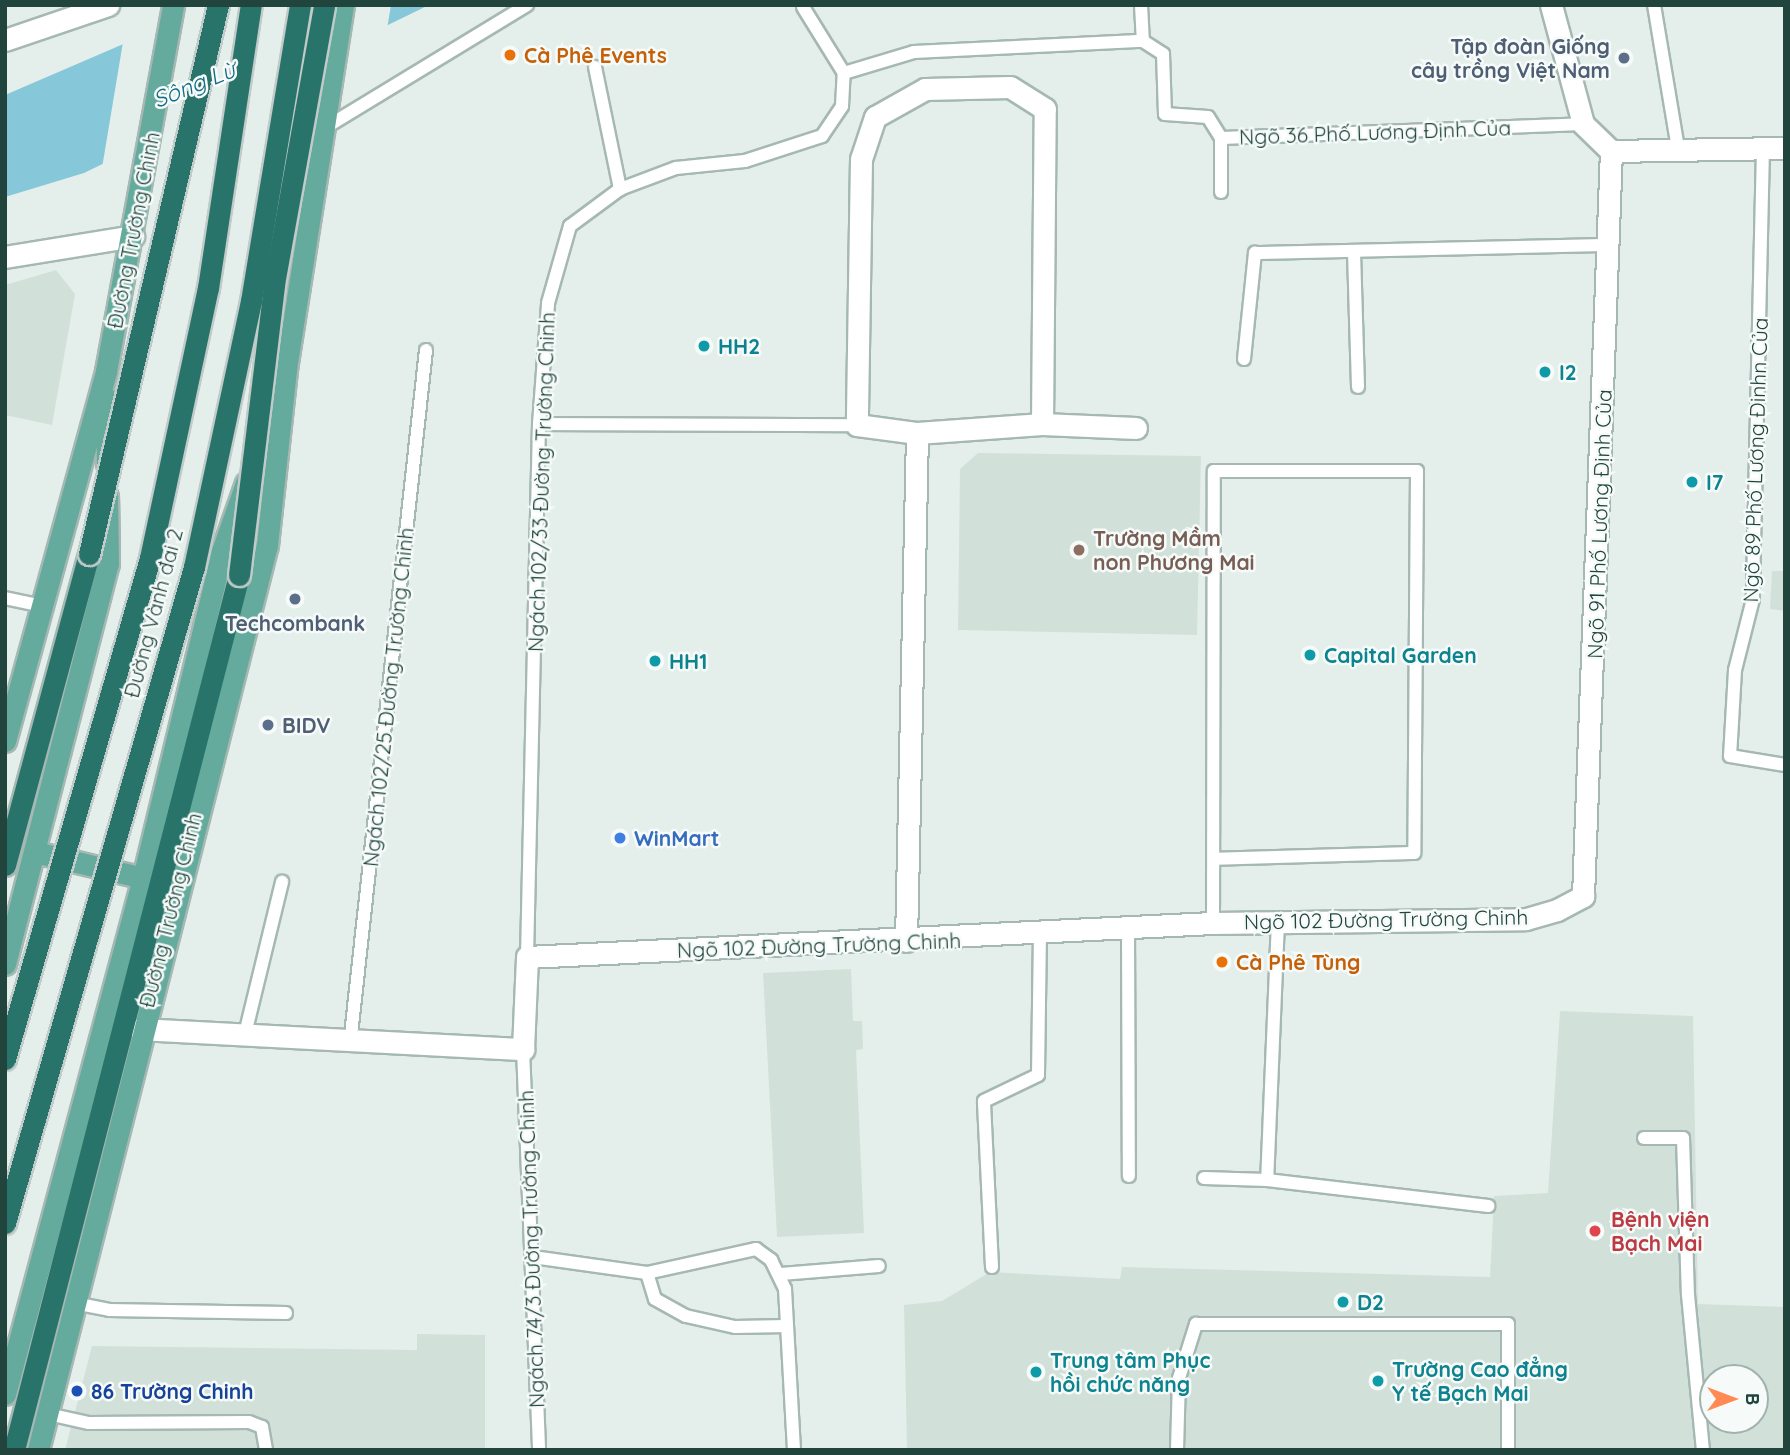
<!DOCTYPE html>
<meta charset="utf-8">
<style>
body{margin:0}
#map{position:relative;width:1790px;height:1455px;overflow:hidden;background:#e4efeb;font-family:Quicksand,sans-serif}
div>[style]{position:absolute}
.built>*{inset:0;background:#d2e0da}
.water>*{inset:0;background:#87c7da}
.pier>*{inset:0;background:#e4efeb}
.roads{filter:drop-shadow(2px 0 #a6b8b3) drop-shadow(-2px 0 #a6b8b3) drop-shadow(0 2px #a6b8b3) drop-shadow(0 -2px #a6b8b3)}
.lane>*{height:12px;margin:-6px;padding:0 6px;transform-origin:6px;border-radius:6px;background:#fff}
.street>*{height:21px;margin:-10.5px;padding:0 10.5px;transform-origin:10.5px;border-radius:10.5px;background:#fff}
.secondary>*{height:21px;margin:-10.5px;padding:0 10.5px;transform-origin:10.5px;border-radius:10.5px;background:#fff}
.primary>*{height:21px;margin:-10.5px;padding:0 10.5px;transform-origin:10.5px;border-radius:10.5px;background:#64aa9d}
.highway>*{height:21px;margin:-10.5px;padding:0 10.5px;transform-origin:10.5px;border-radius:10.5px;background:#29746a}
.bridges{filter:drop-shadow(2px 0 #c1cbc9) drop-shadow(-2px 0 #c1cbc9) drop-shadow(0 2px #c1cbc9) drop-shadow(0 -2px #c1cbc9)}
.highway-bridge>*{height:21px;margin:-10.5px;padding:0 10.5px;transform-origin:10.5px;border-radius:10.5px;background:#29746a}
.dots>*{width:19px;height:19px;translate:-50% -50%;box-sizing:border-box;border:4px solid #f6fbf9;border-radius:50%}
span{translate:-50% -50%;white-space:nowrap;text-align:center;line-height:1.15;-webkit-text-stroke:5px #f6fbf9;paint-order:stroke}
.service-label{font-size:21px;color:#4e5e75;font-weight:700}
.right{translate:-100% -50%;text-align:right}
.left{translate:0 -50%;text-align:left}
.food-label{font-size:21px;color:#c56008;font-weight:700}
.street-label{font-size:21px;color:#21443d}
.culture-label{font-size:21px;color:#0d838f;font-weight:700}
.education-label{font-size:21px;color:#785e54;font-weight:700}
.shop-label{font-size:21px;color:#366cbe;font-weight:700}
.health-label{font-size:21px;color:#be3a42;font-weight:700}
.transit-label{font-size:21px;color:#164399;font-weight:700}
.water-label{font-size:23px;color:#136b88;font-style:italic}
.frame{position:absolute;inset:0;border:7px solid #21443d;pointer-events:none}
.north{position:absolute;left:1699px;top:1364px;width:70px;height:70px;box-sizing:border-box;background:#f6fbf9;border:2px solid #a1b2ae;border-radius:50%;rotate:90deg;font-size:19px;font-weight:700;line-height:28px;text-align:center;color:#21443d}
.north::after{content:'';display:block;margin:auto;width:24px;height:32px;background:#ff8a53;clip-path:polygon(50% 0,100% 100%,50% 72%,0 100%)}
</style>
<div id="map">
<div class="built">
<div style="clip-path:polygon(56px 270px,75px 294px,52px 425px,5px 415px,5px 285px)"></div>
<div style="clip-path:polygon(978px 453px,1201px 456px,1197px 635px,958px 630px,960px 469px)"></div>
<div style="clip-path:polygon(1772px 571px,1785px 571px,1785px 611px,1770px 609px)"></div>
<div style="clip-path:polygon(851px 969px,853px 1021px,862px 1021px,863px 1049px,856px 1050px,864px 1233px,777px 1237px,763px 973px)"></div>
<div style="clip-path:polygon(evenodd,1560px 1011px,1693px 1016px,1698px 1304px,1785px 1307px,1785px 1450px,907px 1450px,904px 1305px,942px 1301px,990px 1272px,1120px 1279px,1122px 1267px,1490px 1277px,1494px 1196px,1548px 1193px,1560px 1011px,1713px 1378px,1755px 1378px,1755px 1420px,1713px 1420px,1713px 1378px)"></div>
<div style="clip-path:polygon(417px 1334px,485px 1335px,485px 1450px,65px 1450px,92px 1346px,417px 1350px)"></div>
</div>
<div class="water">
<div style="clip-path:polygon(214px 5px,429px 5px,84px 173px,5px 197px,5px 95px)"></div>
</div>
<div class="pier">
<div style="clip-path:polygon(205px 5px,391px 5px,387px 29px,102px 168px,123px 42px)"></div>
</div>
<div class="roads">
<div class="lane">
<div style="left:1141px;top:5px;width:36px;rotate:87deg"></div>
<div style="left:1654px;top:5px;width:145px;rotate:80.5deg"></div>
<div style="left:803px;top:7px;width:78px;rotate:58.2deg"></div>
<div style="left:844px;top:73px;width:73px;rotate:-16.7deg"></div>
<div style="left:914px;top:52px;width:229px;rotate:-2.8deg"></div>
<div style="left:1143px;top:41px;width:24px;rotate:33deg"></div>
<div style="left:1163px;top:54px;width:60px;rotate:88.1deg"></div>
<div style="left:1165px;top:114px;width:43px;rotate:4deg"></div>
<div style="left:1208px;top:117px;width:25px;rotate:58deg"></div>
<div style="left:595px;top:67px;width:125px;rotate:78.4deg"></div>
<div style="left:328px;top:126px;width:233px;rotate:-31.3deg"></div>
<div style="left:1221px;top:138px;width:362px;rotate:-2.2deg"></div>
<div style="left:1221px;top:138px;width:54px;rotate:90deg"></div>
<div style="left:1763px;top:148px;width:451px;rotate:91.3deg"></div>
<div style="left:1753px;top:599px;width:73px;rotate:104.2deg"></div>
<div style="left:1735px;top:670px;width:86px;rotate:93.3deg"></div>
<div style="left:1730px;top:756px;width:56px;rotate:9.3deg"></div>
<div style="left:1354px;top:252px;width:135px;rotate:88.3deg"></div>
<div style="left:1244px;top:359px;width:107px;rotate:-84.1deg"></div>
<div style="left:1255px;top:253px;width:353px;rotate:-1.3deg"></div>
<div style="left:539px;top:424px;width:318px;rotate:0.2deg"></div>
<div style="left:5px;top:598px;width:38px;rotate:12deg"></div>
<div style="left:1278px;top:921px;width:259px;rotate:92.4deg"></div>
<div style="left:1267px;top:1180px;width:223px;rotate:6.7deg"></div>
<div style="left:1213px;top:923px;width:452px;rotate:-89.9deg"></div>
<div style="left:1214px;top:471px;width:203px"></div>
<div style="left:1417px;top:471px;width:382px;rotate:90.4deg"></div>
<div style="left:1414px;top:853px;width:200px;rotate:178.3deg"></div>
<div style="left:1128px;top:927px;width:249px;rotate:89.8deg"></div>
<div style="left:527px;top:957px;width:533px;rotate:-88.71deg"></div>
<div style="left:539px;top:424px;width:121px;rotate:-85.7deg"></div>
<div style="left:548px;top:303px;width:80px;rotate:-74.1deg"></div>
<div style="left:570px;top:226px;width:62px;rotate:-36.5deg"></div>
<div style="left:620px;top:189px;width:60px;rotate:-20.6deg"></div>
<div style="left:676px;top:168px;width:69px;rotate:-5.8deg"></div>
<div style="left:745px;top:161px;width:81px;rotate:-18deg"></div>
<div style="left:822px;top:136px;width:36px;rotate:-56deg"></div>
<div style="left:842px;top:106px;width:33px;rotate:-87deg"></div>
<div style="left:244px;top:1038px;width:161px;rotate:-76.3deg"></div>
<div style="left:350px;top:1044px;width:698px;rotate:-83.75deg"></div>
<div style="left:523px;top:1049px;width:401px;rotate:87.7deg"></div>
<div style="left:1644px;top:1138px;width:39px"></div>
<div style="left:1683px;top:1138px;width:157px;rotate:88.2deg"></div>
<div style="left:1688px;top:1295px;width:156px;rotate:84.5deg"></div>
<div style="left:1204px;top:1178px;width:63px;rotate:1.8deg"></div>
<div style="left:533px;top:1257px;width:115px;rotate:8deg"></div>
<div style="left:647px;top:1273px;width:112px;rotate:-12.4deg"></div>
<div style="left:756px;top:1249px;width:19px;rotate:36deg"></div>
<div style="left:771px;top:1260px;width:32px;rotate:64deg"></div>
<div style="left:785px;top:1289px;width:161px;rotate:86.8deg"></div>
<div style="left:992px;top:1267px;width:166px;rotate:-92.8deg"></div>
<div style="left:984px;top:1101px;width:60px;rotate:-25.7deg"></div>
<div style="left:1038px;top:1075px;width:140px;rotate:-89.2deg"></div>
<div style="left:647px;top:1273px;width:27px;rotate:73deg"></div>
<div style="left:655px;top:1299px;width:35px;rotate:29deg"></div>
<div style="left:686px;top:1316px;width:50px;rotate:12.7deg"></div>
<div style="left:735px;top:1327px;width:52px;rotate:-1.1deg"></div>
<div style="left:781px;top:1274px;width:98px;rotate:-4.7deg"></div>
<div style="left:74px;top:1303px;width:36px;rotate:11deg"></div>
<div style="left:109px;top:1310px;width:177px;rotate:1deg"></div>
<div style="left:48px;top:1414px;width:42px;rotate:12.4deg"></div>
<div style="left:89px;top:1423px;width:160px;rotate:-0.4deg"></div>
<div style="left:249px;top:1422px;width:14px;rotate:21deg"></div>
<div style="left:262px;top:1427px;width:23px;rotate:80deg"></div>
<div style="left:1177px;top:1450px;width:72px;rotate:-88.4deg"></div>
<div style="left:1179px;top:1378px;width:57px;rotate:-72.5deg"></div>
<div style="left:1196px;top:1324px;width:312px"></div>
<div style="left:1508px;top:1324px;width:126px;rotate:90deg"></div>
</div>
<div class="street">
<div style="left:1551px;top:5px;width:123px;rotate:74.9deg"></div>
<div style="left:1583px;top:124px;width:39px;rotate:44deg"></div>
<div style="left:1042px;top:424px;width:315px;rotate:-89.5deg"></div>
<div style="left:1045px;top:109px;width:41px;rotate:-147.8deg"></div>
<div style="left:1010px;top:87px;width:85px;rotate:178.7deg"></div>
<div style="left:925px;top:89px;width:57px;rotate:150.8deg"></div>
<div style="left:875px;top:117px;width:44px;rotate:108.4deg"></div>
<div style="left:861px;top:159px;width:266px;rotate:90.9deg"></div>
<div style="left:857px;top:425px;width:61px;rotate:7.6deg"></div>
<div style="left:917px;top:433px;width:125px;rotate:-4.1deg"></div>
<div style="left:1042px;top:424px;width:94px;rotate:2.4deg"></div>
<div style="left:906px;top:941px;width:508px;rotate:-88.76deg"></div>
</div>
<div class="secondary">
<div style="left:5px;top:40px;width:109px;rotate:-18.8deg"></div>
<div style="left:5px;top:257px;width:130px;rotate:-9.3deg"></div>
<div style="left:140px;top:1029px;width:384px;rotate:3deg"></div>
<div style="left:523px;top:1049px;width:92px;rotate:-87.5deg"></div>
<div style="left:527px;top:957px;width:687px;rotate:-2.84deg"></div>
<div style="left:1213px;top:923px;width:313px;rotate:-0.7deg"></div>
<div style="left:1526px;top:919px;width:32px;rotate:-16deg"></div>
<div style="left:1557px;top:910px;width:30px;rotate:-28deg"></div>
<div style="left:1583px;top:896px;width:746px;rotate:-87.85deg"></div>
<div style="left:1611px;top:151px;width:174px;rotate:-1deg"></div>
</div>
<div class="primary">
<div style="left:106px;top:398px;width:66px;rotate:89.1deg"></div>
<div style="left:5px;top:741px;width:384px;rotate:-74.7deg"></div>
<div style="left:106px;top:371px;width:372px;rotate:-79.6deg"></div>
<div style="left:35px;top:852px;width:111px;rotate:13.5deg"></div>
<div style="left:5px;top:964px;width:413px;rotate:-75.6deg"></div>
<div style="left:108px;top:564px;width:68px;rotate:-90.8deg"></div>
<div style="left:5px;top:1394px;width:534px;rotate:-75.03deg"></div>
<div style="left:143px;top:878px;width:336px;rotate:-76.4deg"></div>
<div style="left:222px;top:551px;width:72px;rotate:-70.6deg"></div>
<div style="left:38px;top:1450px;width:934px;rotate:-75.8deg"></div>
<div style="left:267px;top:545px;width:177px;rotate:-83.8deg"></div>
<div style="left:286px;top:369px;width:368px;rotate:-81.1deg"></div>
</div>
<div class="highway">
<div style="left:5px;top:865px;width:322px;rotate:-74.9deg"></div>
<div style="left:14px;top:1450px;width:903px;rotate:-75.58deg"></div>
</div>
</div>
<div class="bridges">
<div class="highway-bridge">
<div style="left:89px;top:554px;width:564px;rotate:-76.78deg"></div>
<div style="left:239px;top:575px;width:293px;rotate:-83.1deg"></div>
<div style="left:274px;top:284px;width:283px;rotate:-79.8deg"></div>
<div style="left:5px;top:1059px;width:522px;rotate:-73.86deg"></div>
<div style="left:150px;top:558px;width:276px;rotate:-77.9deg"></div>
<div style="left:208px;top:288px;width:286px;rotate:-81.4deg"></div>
<div style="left:5px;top:1223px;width:683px;rotate:-73.93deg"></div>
<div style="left:194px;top:567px;width:272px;rotate:-77.9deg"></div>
<div style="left:251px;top:301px;width:300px;rotate:-80.6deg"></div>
</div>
</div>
<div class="dots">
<div style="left:510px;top:55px;background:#e8710a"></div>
<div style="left:1624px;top:58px;background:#5c6f8a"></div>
<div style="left:704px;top:346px;background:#0f9aa8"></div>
<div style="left:1545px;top:372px;background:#0f9aa8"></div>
<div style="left:1692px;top:482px;background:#0f9aa8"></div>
<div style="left:1079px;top:550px;background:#8d6e63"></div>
<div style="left:295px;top:599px;background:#5c6f8a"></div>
<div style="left:1310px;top:655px;background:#0f9aa8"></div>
<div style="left:655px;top:661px;background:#0f9aa8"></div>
<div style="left:268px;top:725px;background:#5c6f8a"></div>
<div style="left:620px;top:838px;background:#3f7fe0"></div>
<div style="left:1222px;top:962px;background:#e8710a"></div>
<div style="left:1595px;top:1231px;background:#e0444e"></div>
<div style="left:1343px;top:1302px;background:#0f9aa8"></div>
<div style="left:1036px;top:1372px;background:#0f9aa8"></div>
<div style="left:1378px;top:1381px;background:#0f9aa8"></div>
<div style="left:77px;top:1391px;background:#1a4fb4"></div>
</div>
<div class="service-label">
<span class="right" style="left:1610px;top:58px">Tập đoàn Giống<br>cây trồng Việt Nam</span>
<span style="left:295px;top:623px">Techcombank</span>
<span class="left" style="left:282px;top:725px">BIDV</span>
</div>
<div class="food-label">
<span class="left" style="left:524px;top:55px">Cà Phê Events</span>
<span class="left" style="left:1236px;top:962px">Cà Phê Tùng</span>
</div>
<div class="street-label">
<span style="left:1375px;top:132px;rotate:-2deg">Ngõ 36 Phố Lương Định Của</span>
<span style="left:133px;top:230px;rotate:-79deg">Đường Trường Chinh</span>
<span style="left:1755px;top:460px;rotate:-88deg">Ngõ 89 Phố Lương Đinhn Của</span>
<span style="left:541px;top:482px;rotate:-88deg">Ngách 102/33 Đường Trường Chinh</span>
<span style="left:1599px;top:524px;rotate:-88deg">Ngõ 91 Phố Lương Định Của</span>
<span style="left:153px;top:613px;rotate:-75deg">Đường Vành đai 2</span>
<span style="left:388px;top:697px;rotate:-84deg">Ngách 102/25 Đường Trường Chinh</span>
<span style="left:170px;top:910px;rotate:-76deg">Đường Trường Chinh</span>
<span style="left:1386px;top:919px;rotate:-1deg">Ngõ 102 Đường Trường Chinh</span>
<span style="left:819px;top:945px;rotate:-2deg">Ngõ 102 Đường Trường Chinh</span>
<span style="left:531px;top:1249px;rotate:-92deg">Ngách 74/3 Đường Trường Chinh</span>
</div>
<div class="culture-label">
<span class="left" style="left:718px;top:346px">HH2</span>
<span class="left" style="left:1559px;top:372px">I2</span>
<span class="left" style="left:1706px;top:482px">I7</span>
<span class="left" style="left:1324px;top:655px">Capital Garden</span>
<span class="left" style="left:669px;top:661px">HH1</span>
<span class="left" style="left:1357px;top:1302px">D2</span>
<span class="left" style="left:1050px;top:1372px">Trung tâm Phục<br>hồi chức năng</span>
<span class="left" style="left:1392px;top:1381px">Trường Cao đẳng<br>Y tế Bạch Mai</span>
</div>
<div class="education-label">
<span class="left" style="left:1093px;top:550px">Trường Mầm<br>non Phương Mai</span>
</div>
<div class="shop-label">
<span class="left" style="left:634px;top:838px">WinMart</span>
</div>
<div class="health-label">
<span class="left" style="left:1611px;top:1231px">Bệnh viện<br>Bạch Mai</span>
</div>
<div class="transit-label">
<span class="left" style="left:91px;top:1391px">86 Trường Chinh</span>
</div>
<div class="water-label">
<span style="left:194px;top:85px;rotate:-22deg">Sông Lừ</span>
</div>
<div class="frame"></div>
<div class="north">B</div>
</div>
